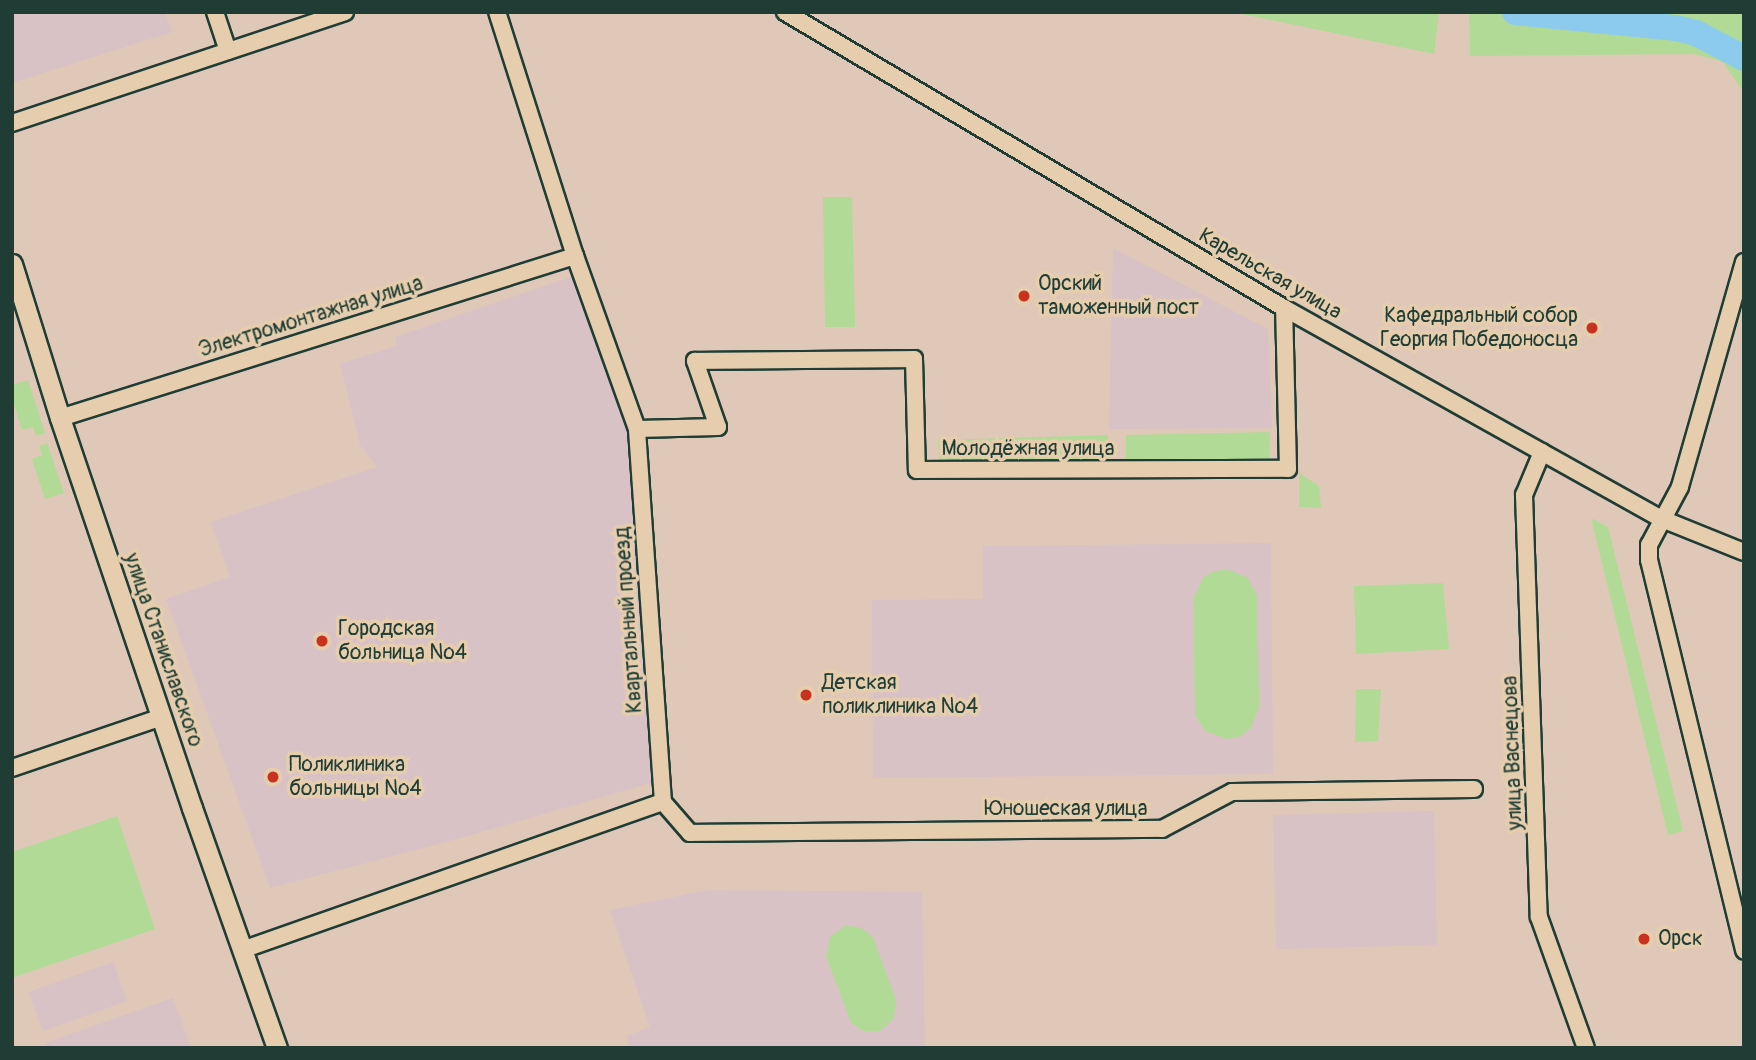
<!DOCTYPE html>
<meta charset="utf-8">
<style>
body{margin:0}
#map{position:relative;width:1756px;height:1060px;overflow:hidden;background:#dfc8b8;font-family:Pangolin,sans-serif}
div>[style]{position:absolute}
.built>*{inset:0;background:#d8c2c5}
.green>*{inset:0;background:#b1da96}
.river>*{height:26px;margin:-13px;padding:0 13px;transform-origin:13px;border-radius:13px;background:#8ccbed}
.roads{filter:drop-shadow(2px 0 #1f3d34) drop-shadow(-2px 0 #1f3d34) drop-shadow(0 2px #1f3d34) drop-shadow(0 -2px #1f3d34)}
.minor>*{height:16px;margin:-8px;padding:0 8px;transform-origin:8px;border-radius:8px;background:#e5cdad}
.major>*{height:19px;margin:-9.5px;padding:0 9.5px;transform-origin:9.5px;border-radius:9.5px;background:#e5cdad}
.dots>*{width:19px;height:19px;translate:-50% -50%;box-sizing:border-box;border:4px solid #e5cdad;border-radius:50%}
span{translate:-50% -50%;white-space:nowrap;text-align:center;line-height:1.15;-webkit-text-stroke:7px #e5cdad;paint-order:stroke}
.street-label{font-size:21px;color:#1f3d34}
.poi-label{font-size:21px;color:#1f3d34}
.left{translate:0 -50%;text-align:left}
.right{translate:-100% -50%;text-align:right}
.frame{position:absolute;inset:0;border:14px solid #1f3d34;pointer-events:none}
</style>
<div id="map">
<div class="built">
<div style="clip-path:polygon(12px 12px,165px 12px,172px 32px,12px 83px)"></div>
<div style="clip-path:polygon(1113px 248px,1268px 329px,1272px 428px,1109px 429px)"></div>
<div style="clip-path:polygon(574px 276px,630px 431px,654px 782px,457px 839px,270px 888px,166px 599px,230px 577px,211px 522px,377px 467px,360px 445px,340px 364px,397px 346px,395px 337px)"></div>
<div style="clip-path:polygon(1271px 543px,1273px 774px,873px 778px,872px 600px,983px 599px,983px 546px)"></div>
<div style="clip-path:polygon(1434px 811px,1437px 945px,1276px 949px,1273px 815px)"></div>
<div style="clip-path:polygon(708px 890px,922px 892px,925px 1048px,630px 1048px,626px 1036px,650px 1027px,610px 910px)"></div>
<div style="clip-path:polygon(113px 962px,127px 1001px,43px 1031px,29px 992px)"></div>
<div style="clip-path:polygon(173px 998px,191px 1048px,47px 1048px,45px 1043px)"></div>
</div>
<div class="green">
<div style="clip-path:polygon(1233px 12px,1439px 12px,1434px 54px)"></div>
<div style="clip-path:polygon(1469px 12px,1744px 12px,1744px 93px,1723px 62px,1694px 54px,1470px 56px)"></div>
<div style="clip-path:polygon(823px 197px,852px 197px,855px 327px,825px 327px)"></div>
<div style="clip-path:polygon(28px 380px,45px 433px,36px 436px,33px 427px,22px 430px,12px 398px,12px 385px)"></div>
<div style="clip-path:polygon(1270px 432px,1269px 463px,1126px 464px,1126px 435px)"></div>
<div style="clip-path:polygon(1108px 435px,1109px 462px,939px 461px,938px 440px)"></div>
<div style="clip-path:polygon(47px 443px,64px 493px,45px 499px,32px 459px,42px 455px,39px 446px)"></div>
<div style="clip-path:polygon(1299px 473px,1319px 486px,1321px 508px,1299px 507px)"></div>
<div style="clip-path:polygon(1591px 518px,1608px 527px,1683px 831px,1668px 835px)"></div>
<div style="clip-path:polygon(1226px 569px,1247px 577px,1257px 595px,1259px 706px,1251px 728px,1239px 737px,1227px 739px,1205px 731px,1195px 715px,1193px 599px,1203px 578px,1212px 572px)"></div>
<div style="clip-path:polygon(1443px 583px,1449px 649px,1356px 654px,1354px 586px)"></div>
<div style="clip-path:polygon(1356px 689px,1381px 689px,1378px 741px,1355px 742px)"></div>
<div style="clip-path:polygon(117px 816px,155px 929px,12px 978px,12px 852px)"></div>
<div style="clip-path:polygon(845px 926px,860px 927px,873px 937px,896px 1000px,894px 1018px,880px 1031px,863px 1031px,851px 1023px,826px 956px,830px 937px)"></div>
</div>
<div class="river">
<div style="left:1515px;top:12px;width:162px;rotate:5.7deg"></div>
<div style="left:1676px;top:28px;width:21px;rotate:14deg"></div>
<div style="left:1696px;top:33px;width:54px;rotate:27.5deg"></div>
</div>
<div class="roads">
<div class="minor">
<div style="left:215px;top:12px;width:41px;rotate:71.6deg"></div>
<div style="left:785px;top:12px;width:580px;rotate:30.68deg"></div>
<div style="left:1284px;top:308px;width:433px;rotate:29.2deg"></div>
<div style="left:1662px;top:519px;width:88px;rotate:21.9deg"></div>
<div style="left:12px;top:123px;width:351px;rotate:-18.4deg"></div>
<div style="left:1744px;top:262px;width:234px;rotate:105.9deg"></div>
<div style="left:1680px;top:487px;width:66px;rotate:118.1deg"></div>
<div style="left:1649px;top:545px;width:15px;rotate:90deg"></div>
<div style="left:1649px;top:560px;width:402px;rotate:76.3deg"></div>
<div style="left:60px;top:418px;width:540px;rotate:-17.46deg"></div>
<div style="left:637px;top:429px;width:81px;rotate:-1.4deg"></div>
<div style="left:718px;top:427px;width:70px;rotate:-109.2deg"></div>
<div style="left:695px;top:361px;width:219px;rotate:-0.5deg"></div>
<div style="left:914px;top:359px;width:111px;rotate:88.5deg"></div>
<div style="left:917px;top:470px;width:371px;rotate:-0.2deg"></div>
<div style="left:1288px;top:469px;width:161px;rotate:-91.4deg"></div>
<div style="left:1542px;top:452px;width:47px;rotate:112.7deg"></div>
<div style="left:1524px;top:495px;width:422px;rotate:88deg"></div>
<div style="left:1539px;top:917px;width:139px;rotate:70.3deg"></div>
<div style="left:12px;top:768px;width:158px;rotate:-18.8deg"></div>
<div style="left:663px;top:802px;width:41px;rotate:48.9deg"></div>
<div style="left:690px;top:833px;width:472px;rotate:-0.5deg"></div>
<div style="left:1162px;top:829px;width:79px;rotate:-27.9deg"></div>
<div style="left:1232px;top:792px;width:242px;rotate:-0.7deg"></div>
<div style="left:242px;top:950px;width:446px;rotate:-19.4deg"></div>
<div style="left:663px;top:802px;width:374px;rotate:-94deg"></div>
<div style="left:637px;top:429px;width:184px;rotate:-109.7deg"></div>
<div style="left:575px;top:256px;width:256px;rotate:-107.7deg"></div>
</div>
<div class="major">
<div style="left:12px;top:264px;width:161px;rotate:72.7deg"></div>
<div style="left:60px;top:418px;width:412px;rotate:71.3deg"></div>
<div style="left:192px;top:808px;width:255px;rotate:70.5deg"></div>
</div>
</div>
<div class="dots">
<div style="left:1024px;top:296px;background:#c8321e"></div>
<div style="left:1592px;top:328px;background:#c8321e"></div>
<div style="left:322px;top:641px;background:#c8321e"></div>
<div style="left:806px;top:695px;background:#c8321e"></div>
<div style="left:273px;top:777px;background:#c8321e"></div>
<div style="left:1644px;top:939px;background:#c8321e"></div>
</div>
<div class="street-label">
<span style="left:1270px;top:274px;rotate:30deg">Карельская улица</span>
<span style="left:311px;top:317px;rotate:-17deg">Электромонтажная улица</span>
<span style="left:1028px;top:449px">Молодёжная улица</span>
<span style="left:629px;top:620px;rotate:-94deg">Квартальный проезд</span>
<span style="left:163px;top:650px;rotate:71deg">улица Станиславского</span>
<span style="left:1513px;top:753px;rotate:-92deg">улица Васнецова</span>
<span style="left:1066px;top:809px">Юношеская улица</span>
</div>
<div class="poi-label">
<span class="left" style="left:1038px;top:296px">Орский<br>таможенный пост</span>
<span class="right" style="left:1578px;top:328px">Кафедральный собор<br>Георгия Победоносца</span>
<span class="left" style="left:338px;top:641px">Городская<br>больница №4</span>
<span class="left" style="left:822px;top:695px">Детская<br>поликлиника №4</span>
<span class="left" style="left:289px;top:777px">Поликлиника<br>больницы №4</span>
<span class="left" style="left:1658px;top:939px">Орск</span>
</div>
<div class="frame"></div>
</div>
